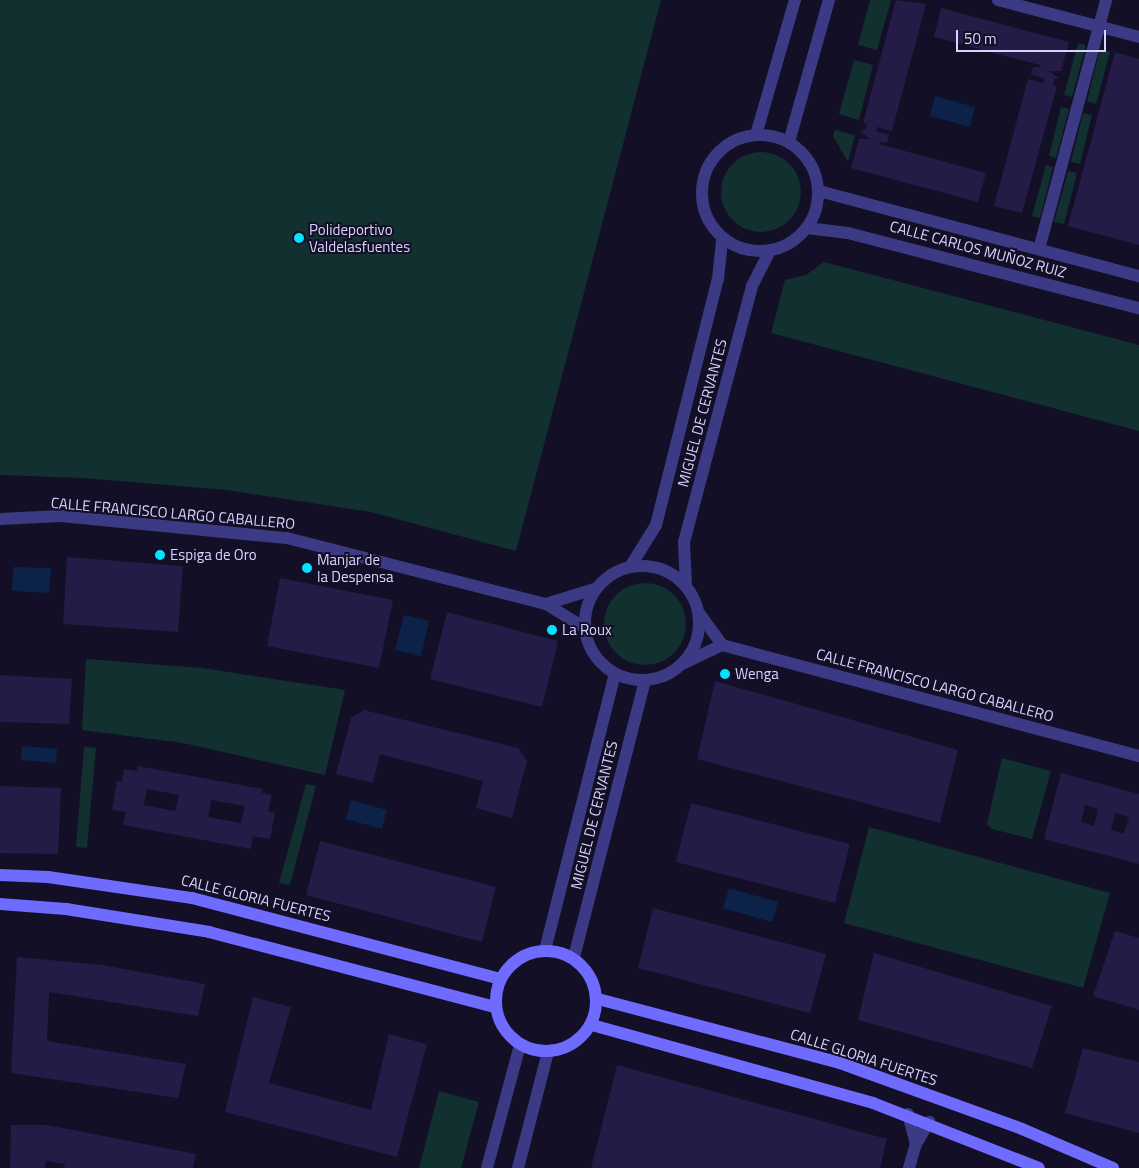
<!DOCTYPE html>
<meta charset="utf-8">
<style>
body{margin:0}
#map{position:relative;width:1139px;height:1168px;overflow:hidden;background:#130f26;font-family:"Titillium Web",sans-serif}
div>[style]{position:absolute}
.green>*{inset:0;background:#12302f}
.round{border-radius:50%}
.water>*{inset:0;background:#0c2248}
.building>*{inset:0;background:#241b47}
.street>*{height:12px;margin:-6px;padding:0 6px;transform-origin:6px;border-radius:6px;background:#3d3a85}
.street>.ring{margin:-6px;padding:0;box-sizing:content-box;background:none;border:12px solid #3d3a85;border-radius:50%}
.secondary>*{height:12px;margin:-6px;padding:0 6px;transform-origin:6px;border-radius:6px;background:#6f6bff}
.secondary>.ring{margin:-6px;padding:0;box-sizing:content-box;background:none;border:12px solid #6f6bff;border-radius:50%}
.dots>*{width:14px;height:14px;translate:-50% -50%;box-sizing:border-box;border:2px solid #130f26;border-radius:50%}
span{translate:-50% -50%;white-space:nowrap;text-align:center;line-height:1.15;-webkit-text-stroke:4px #130f26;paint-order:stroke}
.poi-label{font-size:15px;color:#d9d4ff}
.left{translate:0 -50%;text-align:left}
.street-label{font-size:15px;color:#d9d4ff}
.scale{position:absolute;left:956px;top:30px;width:150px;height:22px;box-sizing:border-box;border:2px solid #d9d4ff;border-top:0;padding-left:6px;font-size:15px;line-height:18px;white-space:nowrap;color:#d9d4ff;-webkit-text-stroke:4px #130f26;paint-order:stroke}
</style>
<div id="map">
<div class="green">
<div style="clip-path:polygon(0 0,661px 0,516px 551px,371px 512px,226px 490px,83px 478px,0 475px)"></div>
<div style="clip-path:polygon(870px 0,891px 0,877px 50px,858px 45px)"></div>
<div style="clip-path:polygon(1078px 43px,1086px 45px,1072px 97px,1064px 95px)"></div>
<div style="clip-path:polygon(1100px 49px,1110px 52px,1096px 104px,1087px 101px)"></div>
<div style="clip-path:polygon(854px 60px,873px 65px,859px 120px,839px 114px)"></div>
<div style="clip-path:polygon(1061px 107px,1069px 109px,1056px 158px,1049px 156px)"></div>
<div style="clip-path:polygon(1083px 113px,1092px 115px,1080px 164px,1071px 162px)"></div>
<div style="clip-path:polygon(835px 130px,855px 135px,848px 162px,833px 136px)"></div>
<div class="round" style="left:721px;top:152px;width:80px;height:80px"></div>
<div style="clip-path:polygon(1046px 165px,1053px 167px,1040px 218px,1032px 216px)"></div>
<div style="clip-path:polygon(1068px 171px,1077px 173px,1064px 224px,1054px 222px)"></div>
<div style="clip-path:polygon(824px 262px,1139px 345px,1139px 431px,771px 333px,785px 280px,806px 275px)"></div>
<div class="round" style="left:604px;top:583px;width:82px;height:82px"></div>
<div style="clip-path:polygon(86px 659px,202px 668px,345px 690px,325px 775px,183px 743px,82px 730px)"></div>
<div style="clip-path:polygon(84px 747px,96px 748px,87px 848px,76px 847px)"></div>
<div style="clip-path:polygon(1002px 758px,1051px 771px,1032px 839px,992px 829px,987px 824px)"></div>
<div style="clip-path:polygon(306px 784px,316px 786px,290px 885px,279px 883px)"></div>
<div style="clip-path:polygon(869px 827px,1110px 893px,1083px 988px,844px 923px)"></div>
<div style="clip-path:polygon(439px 1091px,479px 1102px,461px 1168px,419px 1168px)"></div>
</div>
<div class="water">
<div style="clip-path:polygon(935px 96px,975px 107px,970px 127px,930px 116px)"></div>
<div style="clip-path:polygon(13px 567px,51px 568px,49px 593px,12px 591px)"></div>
<div style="clip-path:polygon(404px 615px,429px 621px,421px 656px,395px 650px)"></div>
<div style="clip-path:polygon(22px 746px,57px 749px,56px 763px,21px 760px)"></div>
<div style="clip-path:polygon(351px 800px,387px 810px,382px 829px,346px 819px)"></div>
<div style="clip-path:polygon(729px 888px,778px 902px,772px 922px,723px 908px)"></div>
</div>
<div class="building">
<div style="clip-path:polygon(896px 0,926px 4px,892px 131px,877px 127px,876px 131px,889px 135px,887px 143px,880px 142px,879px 144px,986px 173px,978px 202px,851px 168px,859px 139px,870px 139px,860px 132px,865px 130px,867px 124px,863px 123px)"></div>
<div style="clip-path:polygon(941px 8px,1069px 42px,1061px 71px,1049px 71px,1059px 78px,1054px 79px,1053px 85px,1057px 86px,1022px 213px,994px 206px,1028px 79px,1043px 83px,1044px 79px,1031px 74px,1033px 67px,1040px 67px,1040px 65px,934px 37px)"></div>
<div style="clip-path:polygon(1115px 52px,1139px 59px,1139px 245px,1068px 226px)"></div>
<div style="clip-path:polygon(67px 557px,183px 566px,178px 632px,63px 624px)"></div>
<div style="clip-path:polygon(280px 578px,393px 600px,379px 668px,267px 646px)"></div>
<div style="clip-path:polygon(447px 612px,558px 641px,542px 707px,430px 679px)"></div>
<div style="clip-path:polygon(0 675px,72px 679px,69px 724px,0 722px)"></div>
<div style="clip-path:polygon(715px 681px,958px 750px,940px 823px,697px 759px)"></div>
<div style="clip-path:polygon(364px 710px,518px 748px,527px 761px,512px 818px,476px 808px,483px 781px,380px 754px,373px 783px,336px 774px,351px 718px)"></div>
<div style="clip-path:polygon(evenodd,138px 766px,263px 789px,262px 793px,272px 795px,268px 812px,275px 813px,270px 839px,253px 836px,251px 849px,123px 825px,126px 812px,112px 810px,117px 781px,122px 782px,124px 769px,137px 771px,138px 766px,147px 789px,179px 795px,175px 811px,144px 805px,147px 789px,138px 766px,211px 800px,245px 806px,241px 823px,208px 817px,211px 800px)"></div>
<div style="clip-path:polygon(evenodd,1061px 773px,1139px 794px,1139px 864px,1044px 839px,1061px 773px,1085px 805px,1098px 809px,1094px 826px,1081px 822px,1085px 805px,1061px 773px,1115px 813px,1129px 817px,1124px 834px,1111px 830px,1115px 813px)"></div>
<div style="clip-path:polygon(0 786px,61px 788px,58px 854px,0 853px)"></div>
<div style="clip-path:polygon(691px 803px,850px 844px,835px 903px,676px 862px)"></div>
<div style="clip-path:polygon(320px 841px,496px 887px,482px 942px,306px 895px)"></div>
<div style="clip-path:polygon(653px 908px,826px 954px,810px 1013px,638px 968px)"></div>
<div style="clip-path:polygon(1115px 931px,1139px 938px,1139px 1010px,1093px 996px)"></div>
<div style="clip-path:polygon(874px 953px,1052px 1006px,1032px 1068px,858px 1020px)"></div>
<div style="clip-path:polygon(17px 957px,102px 965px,205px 984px,198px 1016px,49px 992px,47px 1041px,186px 1064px,178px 1098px,11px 1073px)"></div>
<div style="clip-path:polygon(253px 997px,291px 1007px,269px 1083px,371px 1110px,389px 1034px,427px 1044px,397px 1157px,225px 1112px)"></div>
<div style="clip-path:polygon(1083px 1048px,1139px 1062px,1139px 1133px,1065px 1113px)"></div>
<div style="clip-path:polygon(617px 1065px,887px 1139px,880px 1168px,591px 1168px)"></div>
<div style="clip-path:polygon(11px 1125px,47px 1125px,196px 1154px,193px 1168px,64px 1168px,65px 1164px,46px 1161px,45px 1168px,10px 1168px)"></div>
</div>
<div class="street">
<div style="left:998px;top:0;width:146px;rotate:14.7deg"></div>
<div class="ring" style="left:702px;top:135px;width:104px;height:104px"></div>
<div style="left:756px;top:135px;width:141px;rotate:-73.9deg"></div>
<div style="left:789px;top:142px;width:148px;rotate:-74.3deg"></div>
<div style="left:819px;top:191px;width:331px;rotate:14.9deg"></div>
<div style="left:807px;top:228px;width:41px;rotate:7deg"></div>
<div style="left:848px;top:233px;width:301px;rotate:14.5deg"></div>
<div style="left:1039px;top:249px;width:258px;rotate:-74.9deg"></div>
<div style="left:0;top:519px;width:61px;rotate:-2.8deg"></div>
<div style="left:61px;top:516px;width:227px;rotate:5.6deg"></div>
<div style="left:287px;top:538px;width:267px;rotate:14.3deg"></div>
<div style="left:546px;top:604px;width:46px;rotate:31.6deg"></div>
<div class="ring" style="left:585px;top:566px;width:102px;height:102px"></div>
<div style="left:630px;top:567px;width:49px;rotate:-58.2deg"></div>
<div style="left:656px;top:525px;width:254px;rotate:-75.9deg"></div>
<div style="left:718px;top:279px;width:38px;rotate:-84deg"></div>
<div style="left:686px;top:585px;width:43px;rotate:-92.7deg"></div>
<div style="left:684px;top:542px;width:265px;rotate:-75.1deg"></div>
<div style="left:752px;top:286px;width:38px;rotate:-63deg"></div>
<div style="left:546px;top:604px;width:53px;rotate:-17.4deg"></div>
<div style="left:699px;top:613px;width:39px;rotate:54deg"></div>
<div style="left:722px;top:645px;width:432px;rotate:14.9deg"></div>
<div style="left:684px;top:663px;width:42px;rotate:-25.3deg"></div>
<div style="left:545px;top:950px;width:285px;rotate:-75.8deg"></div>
<div style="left:574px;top:957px;width:286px;rotate:-75.6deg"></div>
<div style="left:908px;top:1114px;width:31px;rotate:75deg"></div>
<div style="left:487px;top:1168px;width:127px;rotate:-75deg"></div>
<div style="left:518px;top:1168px;width:120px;rotate:-75.5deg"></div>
<div style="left:909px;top:1168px;width:25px;rotate:-74deg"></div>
<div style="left:916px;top:1144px;width:26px;rotate:-59deg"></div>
</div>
<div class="secondary">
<div style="left:0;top:875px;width:48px;rotate:2.4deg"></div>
<div style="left:48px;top:877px;width:146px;rotate:8.3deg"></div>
<div style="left:192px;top:898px;width:318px;rotate:14.7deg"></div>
<div style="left:0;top:904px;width:66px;rotate:4.3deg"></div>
<div style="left:66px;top:909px;width:145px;rotate:9.1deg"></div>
<div style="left:209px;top:932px;width:296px;rotate:14.7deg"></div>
<div class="ring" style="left:496px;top:951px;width:88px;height:88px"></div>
<div style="left:598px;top:999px;width:250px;rotate:14.8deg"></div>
<div style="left:840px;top:1063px;width:194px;rotate:19.9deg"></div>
<div style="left:1022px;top:1129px;width:99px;rotate:23.2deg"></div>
<div style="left:592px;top:1025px;width:292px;rotate:15.5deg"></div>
<div style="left:873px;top:1103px;width:178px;rotate:21.4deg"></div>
</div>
<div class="dots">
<div style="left:299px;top:238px;background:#00e5ff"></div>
<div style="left:160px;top:555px;background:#00e5ff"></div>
<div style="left:307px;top:568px;background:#00e5ff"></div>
<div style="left:552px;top:630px;background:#00e5ff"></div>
<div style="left:725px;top:674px;background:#00e5ff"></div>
</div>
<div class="poi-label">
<span class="left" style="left:309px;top:238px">Polideportivo<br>Valdelasfuentes</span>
<span class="left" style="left:170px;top:555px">Espiga de Oro</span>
<span class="left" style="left:317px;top:568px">Manjar de<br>la Despensa</span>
<span class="left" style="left:562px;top:630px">La Roux</span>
<span class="left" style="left:735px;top:674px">Wenga</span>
</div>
<div class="street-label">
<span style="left:978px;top:249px;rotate:15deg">CALLE CARLOS MUÑOZ RUIZ</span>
<span style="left:702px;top:413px;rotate:-75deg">MIGUEL DE CERVANTES</span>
<span style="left:173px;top:513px;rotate:5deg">CALLE FRANCISCO LARGO CABALLERO</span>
<span style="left:935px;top:685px;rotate:15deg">CALLE FRANCISCO LARGO CABALLERO</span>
<span style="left:594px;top:815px;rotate:-76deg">MIGUEL DE CERVANTES</span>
<span style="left:256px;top:898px;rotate:14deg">CALLE GLORIA FUERTES</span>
<span style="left:864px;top:1057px;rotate:18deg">CALLE GLORIA FUERTES</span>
</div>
<div class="scale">50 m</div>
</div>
